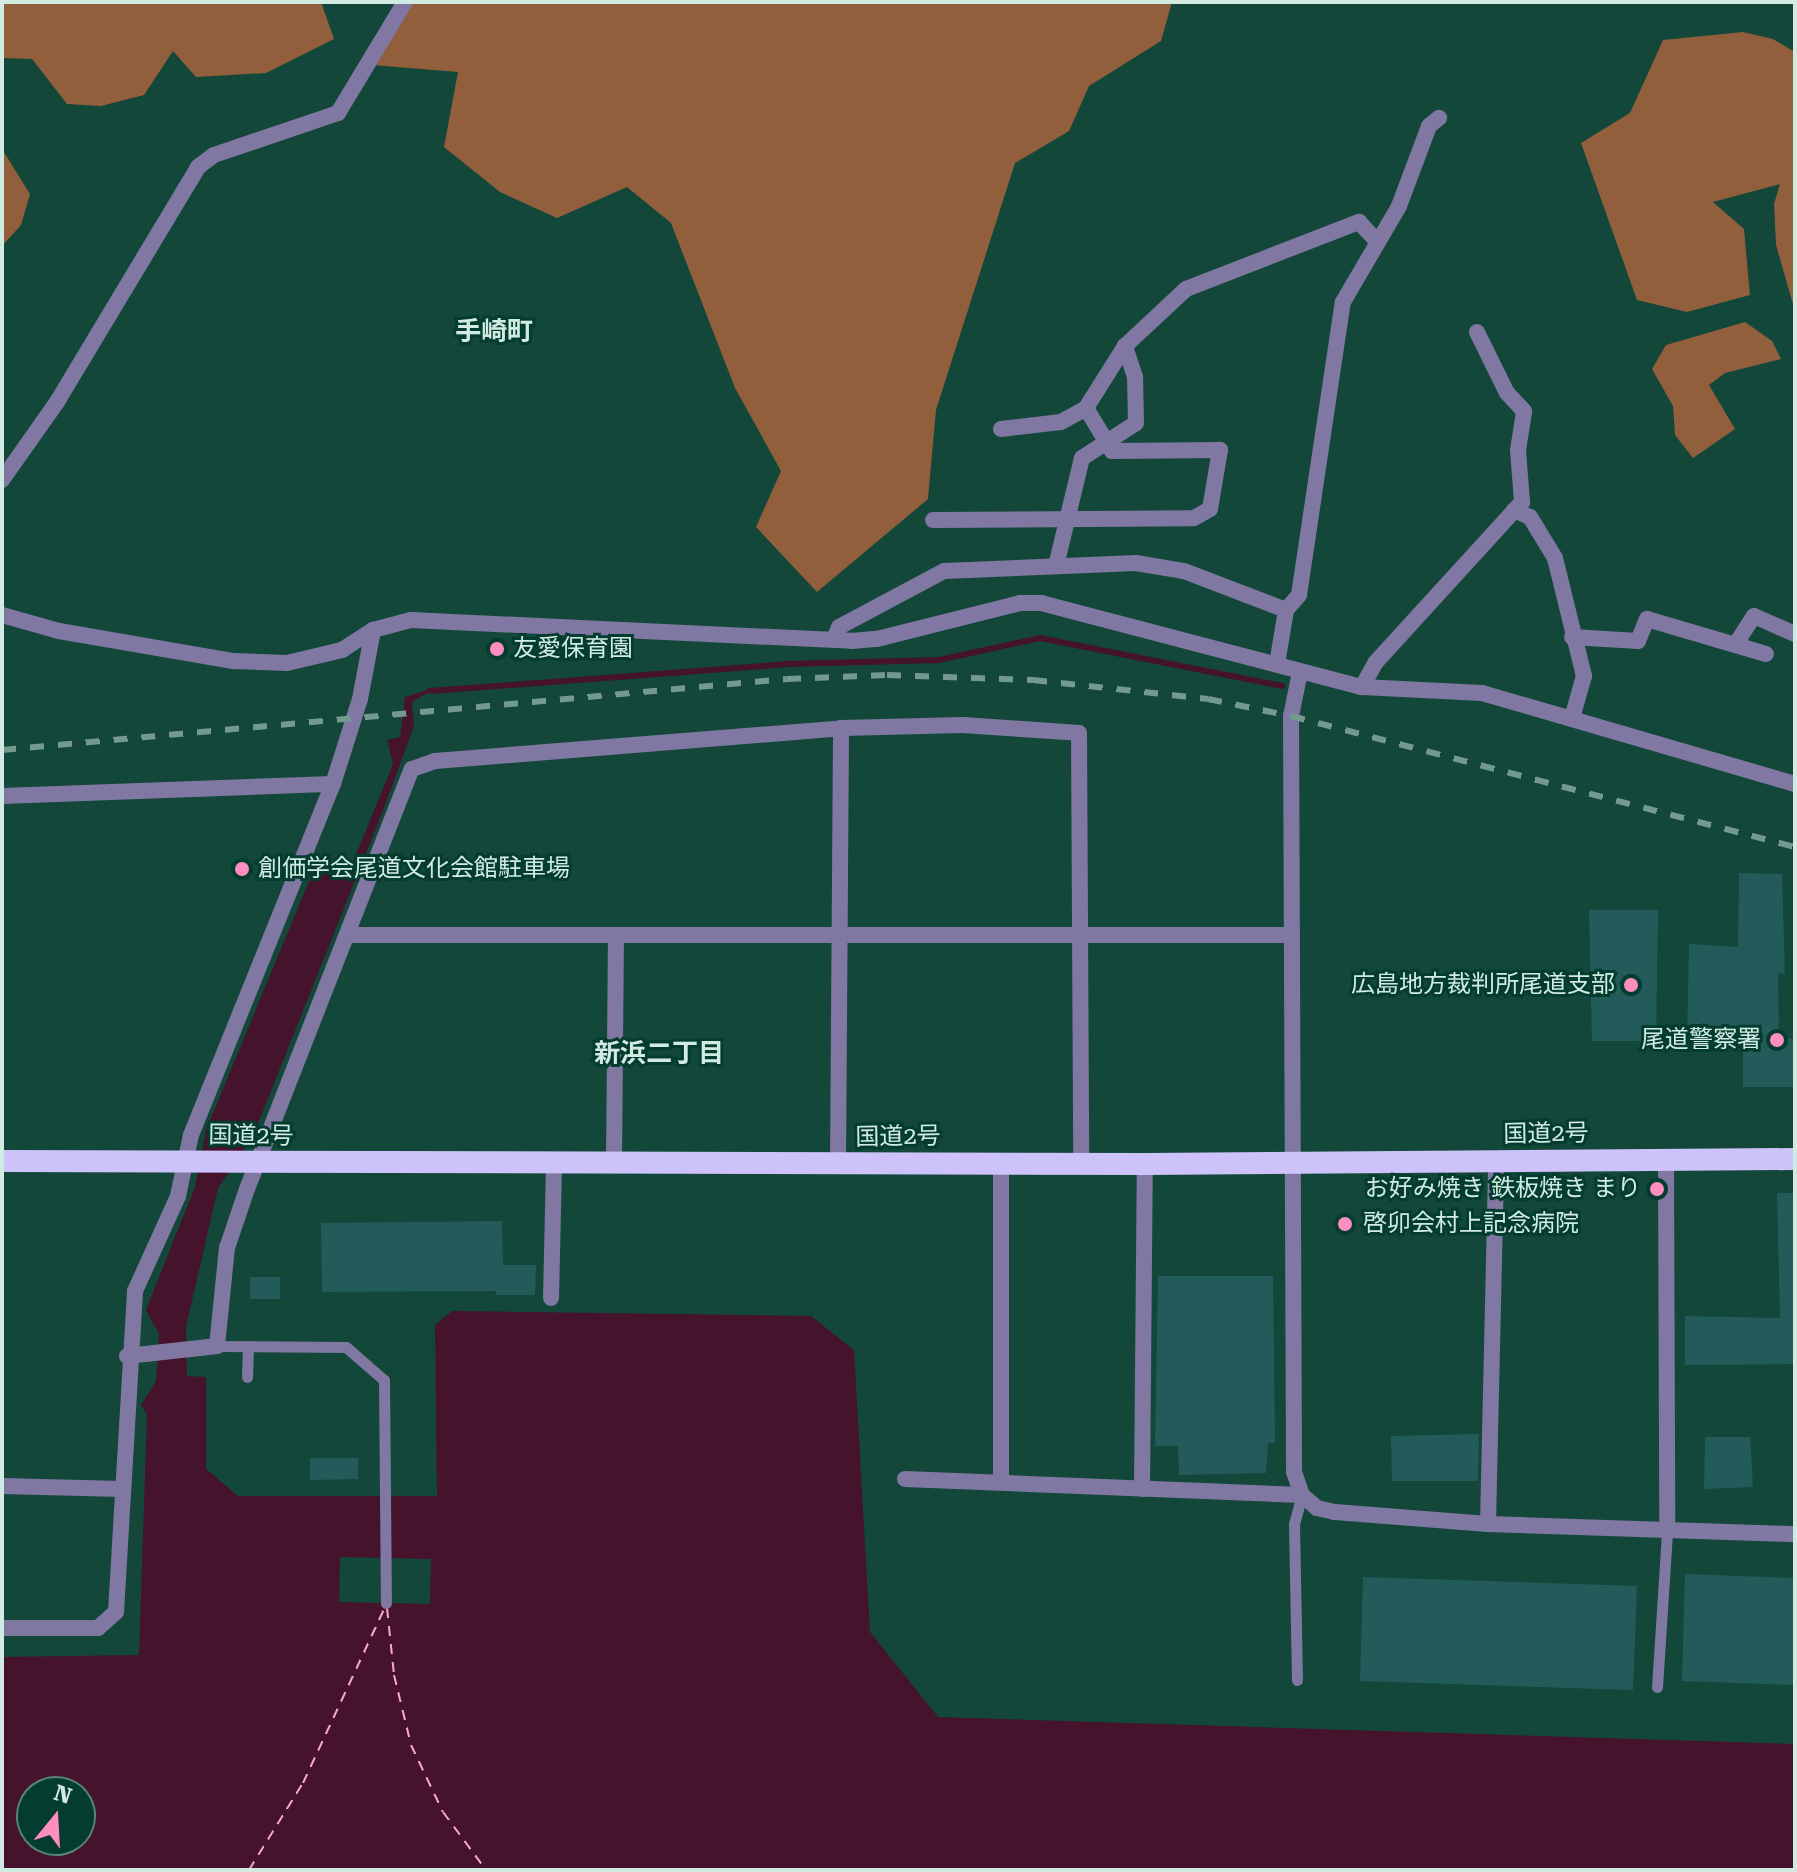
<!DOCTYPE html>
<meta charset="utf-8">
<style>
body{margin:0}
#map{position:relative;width:1797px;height:1872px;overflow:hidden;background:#13473a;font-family:"Roboto Serif","Noto Sans JP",serif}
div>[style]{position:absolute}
.forest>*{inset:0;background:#925f3d}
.water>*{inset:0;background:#45132c}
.pier>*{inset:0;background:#13473a}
.stream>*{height:6px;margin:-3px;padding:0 3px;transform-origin:3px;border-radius:3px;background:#45132c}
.ferry>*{height:2px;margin-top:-1px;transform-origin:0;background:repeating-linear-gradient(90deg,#fea6cb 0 10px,transparent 0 18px)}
.building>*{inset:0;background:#225b5a}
.service>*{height:11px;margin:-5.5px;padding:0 5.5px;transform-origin:5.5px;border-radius:5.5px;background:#8078a2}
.minor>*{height:16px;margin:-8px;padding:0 8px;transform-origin:8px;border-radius:8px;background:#8078a2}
.tertiary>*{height:16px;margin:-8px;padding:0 8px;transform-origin:8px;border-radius:8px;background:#8078a2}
.trunk>*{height:22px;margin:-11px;padding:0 11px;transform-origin:11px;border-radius:11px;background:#cdc3fa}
.rail>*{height:6px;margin-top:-3px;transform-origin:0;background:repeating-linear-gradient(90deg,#749a8f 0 14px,transparent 0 28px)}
.dots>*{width:22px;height:22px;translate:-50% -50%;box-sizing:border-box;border:4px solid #043c2f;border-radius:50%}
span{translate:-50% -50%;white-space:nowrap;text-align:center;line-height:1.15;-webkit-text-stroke:6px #043c2f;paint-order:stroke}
.poi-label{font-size:24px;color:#d1ebe2}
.left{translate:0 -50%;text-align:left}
.right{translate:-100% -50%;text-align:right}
.street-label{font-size:24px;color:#d1ebe2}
.neighbourhood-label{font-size:26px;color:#d1ebe2;font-weight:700}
.frame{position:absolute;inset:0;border:4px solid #d1ebe2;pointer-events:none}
.north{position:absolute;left:16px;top:1776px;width:80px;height:80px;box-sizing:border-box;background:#043c2f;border:2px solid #568277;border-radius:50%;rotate:18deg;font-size:22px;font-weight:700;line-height:32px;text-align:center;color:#d1ebe2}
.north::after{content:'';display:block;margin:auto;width:28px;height:36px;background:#fd8ebf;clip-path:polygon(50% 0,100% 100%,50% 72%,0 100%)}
</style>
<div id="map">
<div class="forest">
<div style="clip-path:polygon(2px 2px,321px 2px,334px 39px,266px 73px,196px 77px,173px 51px,144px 95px,101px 106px,67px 104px,32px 59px,2px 58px)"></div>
<div style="clip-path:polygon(408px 2px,1172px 2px,1161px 41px,1089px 86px,1069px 131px,1015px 163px,936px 410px,928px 499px,817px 592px,756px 527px,781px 471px,735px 388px,671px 223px,627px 187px,557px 218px,500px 192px,444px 147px,458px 72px,372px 65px)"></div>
<div style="clip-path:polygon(1743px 32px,1773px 39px,1795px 52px,1795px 311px,1776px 245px,1774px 204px,1780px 184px,1713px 202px,1744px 229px,1750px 295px,1687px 312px,1637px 300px,1581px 143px,1630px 113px,1663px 40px)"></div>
<div style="clip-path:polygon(2px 149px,30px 194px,21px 225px,2px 246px)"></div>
<div style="clip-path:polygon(1745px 322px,1772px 341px,1781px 359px,1725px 373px,1709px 385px,1735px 429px,1693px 458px,1675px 435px,1673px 406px,1652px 369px,1666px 345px)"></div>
</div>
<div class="water">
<div style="clip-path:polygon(evenodd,437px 687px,412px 702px,414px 726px,384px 808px,253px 1136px,218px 1188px,186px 1327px,187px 1376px,206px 1377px,206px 1469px,238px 1496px,437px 1496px,435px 1325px,452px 1311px,811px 1316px,854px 1350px,870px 1632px,938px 1717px,1795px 1744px,1795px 1870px,2px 1870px,2px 1657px,139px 1655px,147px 1414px,141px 1405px,156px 1381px,159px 1334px,146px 1310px,195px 1187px,206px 1130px,317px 862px,348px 874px,393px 764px,387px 740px,400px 737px,405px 697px,437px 687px,32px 1792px,80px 1792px,80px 1840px,32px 1840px,32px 1792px)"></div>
</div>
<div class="pier">
<div style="clip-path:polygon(340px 1557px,431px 1559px,430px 1604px,339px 1602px)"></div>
</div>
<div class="stream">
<div style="left:430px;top:691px;width:356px;rotate:-4.3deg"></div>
<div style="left:785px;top:664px;width:154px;rotate:-1.5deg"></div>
<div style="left:939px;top:660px;width:103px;rotate:-12.3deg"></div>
<div style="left:1040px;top:638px;width:247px;rotate:11.2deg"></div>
</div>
<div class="ferry">
<div style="left:387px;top:1608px;width:67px;rotate:84deg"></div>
<div style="left:394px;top:1675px;width:72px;rotate:76.3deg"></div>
<div style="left:411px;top:1745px;width:74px;rotate:64.5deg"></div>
<div style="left:443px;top:1812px;width:72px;rotate:53.4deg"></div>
<div style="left:249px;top:1870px;width:102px;rotate:-58.2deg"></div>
<div style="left:303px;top:1783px;width:192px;rotate:-65deg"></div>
</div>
<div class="building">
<div style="clip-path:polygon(1739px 873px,1782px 874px,1785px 974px,1778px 973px,1779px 1038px,1795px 1039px,1795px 1087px,1743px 1087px,1743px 1043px,1687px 1043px,1689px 944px,1738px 947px)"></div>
<div style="clip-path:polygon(1589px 910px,1658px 910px,1656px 1041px,1592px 1041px)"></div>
<div style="clip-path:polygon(1777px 1193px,1795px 1193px,1795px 1364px,1685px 1365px,1685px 1316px,1780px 1318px)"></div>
<div style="clip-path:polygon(502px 1221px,503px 1265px,536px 1265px,535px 1295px,496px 1295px,496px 1291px,322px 1292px,321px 1223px)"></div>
<div style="clip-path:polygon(1158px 1276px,1273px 1276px,1275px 1443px,1268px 1443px,1266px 1473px,1179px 1475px,1178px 1446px,1155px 1446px)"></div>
<div style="clip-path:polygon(250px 1277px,280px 1277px,280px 1299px,250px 1299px)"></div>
<div style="clip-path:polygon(1479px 1434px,1478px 1481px,1392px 1481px,1391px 1436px)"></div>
<div style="clip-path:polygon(1705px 1437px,1750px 1437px,1753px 1487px,1704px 1489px)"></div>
<div style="clip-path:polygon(310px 1458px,358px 1458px,358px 1479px,310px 1480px)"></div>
<div style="clip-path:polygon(1685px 1574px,1795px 1578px,1795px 1685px,1682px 1681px)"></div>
<div style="clip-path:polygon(1363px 1577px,1637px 1586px,1633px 1690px,1360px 1681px)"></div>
</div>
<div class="service">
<div style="left:217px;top:1346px;width:129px;rotate:0.4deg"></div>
<div style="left:346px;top:1347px;width:50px;rotate:41deg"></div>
<div style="left:384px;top:1380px;width:223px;rotate:89.5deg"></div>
<div style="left:247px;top:1377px;width:31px;rotate:-88deg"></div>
<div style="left:1297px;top:1680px;width:156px;rotate:-91.1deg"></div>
<div style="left:1294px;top:1524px;width:30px;rotate:-75deg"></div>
<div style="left:1657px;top:1687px;width:155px;rotate:-86.3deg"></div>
</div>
<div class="minor">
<div style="left:1001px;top:429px;width:60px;rotate:-6.7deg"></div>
<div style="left:1061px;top:422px;width:29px;rotate:-29deg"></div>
<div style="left:1086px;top:408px;width:73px;rotate:-57.8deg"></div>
<div style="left:2px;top:480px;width:95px;rotate:-54.8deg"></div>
<div style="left:57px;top:402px;width:274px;rotate:-59deg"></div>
<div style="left:198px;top:167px;width:20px;rotate:-37deg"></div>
<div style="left:214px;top:155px;width:131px;rotate:-18.7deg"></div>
<div style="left:338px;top:113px;width:130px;rotate:-58.9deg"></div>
<div style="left:1514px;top:510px;width:17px;rotate:24deg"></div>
<div style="left:1530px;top:517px;width:48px;rotate:58.6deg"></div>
<div style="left:1555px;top:558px;width:122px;rotate:76.2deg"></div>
<div style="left:1584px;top:676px;width:44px;rotate:105.9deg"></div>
<div style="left:933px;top:520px;width:261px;rotate:-0.4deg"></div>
<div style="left:1194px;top:518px;width:18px;rotate:-29deg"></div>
<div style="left:1210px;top:509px;width:60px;rotate:-80.4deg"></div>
<div style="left:1220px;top:450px;width:108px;rotate:179.5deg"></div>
<div style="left:1112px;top:451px;width:50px;rotate:-121.2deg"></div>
<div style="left:1056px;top:566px;width:111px;rotate:-76.5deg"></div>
<div style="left:1082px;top:458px;width:64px;rotate:-32.9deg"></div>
<div style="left:1136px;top:423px;width:46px;rotate:-91.2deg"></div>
<div style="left:1135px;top:377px;width:33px;rotate:-108deg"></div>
<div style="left:1125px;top:346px;width:83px;rotate:-43.1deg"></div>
<div style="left:1186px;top:289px;width:186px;rotate:-21.2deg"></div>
<div style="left:1359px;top:222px;width:25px;rotate:47deg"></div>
<div style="left:2px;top:615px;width:59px;rotate:15.7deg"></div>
<div style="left:59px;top:631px;width:177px;rotate:9.8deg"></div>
<div style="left:233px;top:661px;width:54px;rotate:2.1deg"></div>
<div style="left:287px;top:663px;width:57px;rotate:-13.3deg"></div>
<div style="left:342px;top:650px;width:37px;rotate:-33deg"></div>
<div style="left:373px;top:630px;width:39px;rotate:-15deg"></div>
<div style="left:411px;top:620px;width:441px;rotate:2.7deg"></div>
<div style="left:852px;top:641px;width:25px;rotate:-5deg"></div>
<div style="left:877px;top:639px;width:147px;rotate:-14.1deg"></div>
<div style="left:1020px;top:603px;width:21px"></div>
<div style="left:1041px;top:603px;width:332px;rotate:14.7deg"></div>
<div style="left:1362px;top:687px;width:120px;rotate:2.9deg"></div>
<div style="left:1482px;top:693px;width:326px;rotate:16.2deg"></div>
<div style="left:1572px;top:637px;width:66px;rotate:3.5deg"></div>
<div style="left:1638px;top:641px;width:24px;rotate:-68deg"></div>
<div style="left:1647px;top:619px;width:124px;rotate:16.4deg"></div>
<div style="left:834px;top:639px;width:13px;rotate:-67deg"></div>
<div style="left:839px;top:627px;width:119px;rotate:-28.1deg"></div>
<div style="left:944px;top:571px;width:192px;rotate:-2.4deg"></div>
<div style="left:1136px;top:563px;width:49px;rotate:9.5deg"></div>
<div style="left:1184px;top:571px;width:109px;rotate:20.9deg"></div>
<div style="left:1737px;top:642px;width:31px;rotate:-57deg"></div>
<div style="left:1754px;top:616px;width:45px;rotate:23.7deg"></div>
<div style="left:1277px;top:664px;width:55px;rotate:-80.5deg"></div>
<div style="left:1286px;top:610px;width:20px;rotate:-49deg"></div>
<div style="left:1299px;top:595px;width:296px;rotate:-81.5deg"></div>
<div style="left:1343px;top:302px;width:111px;rotate:-59.7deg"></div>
<div style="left:1399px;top:206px;width:85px;rotate:-69.4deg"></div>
<div style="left:1429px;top:126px;width:13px;rotate:-39deg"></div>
<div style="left:1362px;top:687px;width:29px;rotate:-61deg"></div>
<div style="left:1376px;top:662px;width:217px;rotate:-47.6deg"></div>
<div style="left:1522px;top:502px;width:52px;rotate:-94.4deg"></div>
<div style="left:1518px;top:450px;width:39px;rotate:-81deg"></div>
<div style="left:1524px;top:411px;width:25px;rotate:-133deg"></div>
<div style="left:1507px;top:393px;width:68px;rotate:-116.2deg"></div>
<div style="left:2px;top:796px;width:331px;rotate:-2.1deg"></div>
<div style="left:348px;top:935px;width:944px"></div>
<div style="left:1666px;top:1158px;width:374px;rotate:89.8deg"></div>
<div style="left:614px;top:1162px;width:223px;rotate:-89.5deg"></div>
<div style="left:838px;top:1164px;width:436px;rotate:-89.6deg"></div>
<div style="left:551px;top:1298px;width:135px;rotate:-88.7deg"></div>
<div style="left:127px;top:1356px;width:91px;rotate:-6.3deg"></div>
<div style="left:217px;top:1346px;width:99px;rotate:-84.2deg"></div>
<div style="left:227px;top:1248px;width:62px;rotate:-71.3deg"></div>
<div style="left:247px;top:1189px;width:451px;rotate:-68.6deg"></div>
<div style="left:412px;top:769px;width:24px;rotate:-19deg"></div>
<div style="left:435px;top:761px;width:407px;rotate:-4.6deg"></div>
<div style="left:841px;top:728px;width:122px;rotate:-1.4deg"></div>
<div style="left:963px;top:725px;width:116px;rotate:3.9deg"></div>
<div style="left:1079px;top:733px;width:430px;rotate:89.7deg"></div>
<div style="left:1001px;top:1481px;width:320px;rotate:-90deg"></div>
<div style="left:2px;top:1486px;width:120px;rotate:1.4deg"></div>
<div style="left:1142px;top:1489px;width:325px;rotate:-89.5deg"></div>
<div style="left:1488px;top:1524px;width:363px;rotate:-88.7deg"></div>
<div style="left:2px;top:1628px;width:96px"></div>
<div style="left:98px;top:1628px;width:24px;rotate:-42deg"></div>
<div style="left:116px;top:1612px;width:322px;rotate:-86.6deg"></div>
<div style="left:135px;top:1291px;width:104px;rotate:-65.6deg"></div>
<div style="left:178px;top:1196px;width:62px;rotate:-78deg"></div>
<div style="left:191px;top:1135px;width:379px;rotate:-68deg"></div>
<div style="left:333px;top:784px;width:89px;rotate:-72.4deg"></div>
<div style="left:360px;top:699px;width:70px;rotate:-79.3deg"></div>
</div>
<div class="tertiary">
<div style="left:1300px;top:672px;width:45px;rotate:101.6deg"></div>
<div style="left:1291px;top:716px;width:756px;rotate:89.77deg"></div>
<div style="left:1294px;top:1472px;width:24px;rotate:71deg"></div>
<div style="left:1302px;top:1495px;width:20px;rotate:41deg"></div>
<div style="left:1317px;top:1508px;width:18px;rotate:13deg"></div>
<div style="left:1335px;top:1512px;width:153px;rotate:4.5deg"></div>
<div style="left:1488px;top:1524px;width:307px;rotate:1.9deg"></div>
<div style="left:905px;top:1479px;width:397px;rotate:2.3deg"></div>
</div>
<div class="trunk">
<div style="left:2px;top:1161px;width:1143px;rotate:0.15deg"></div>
<div style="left:1145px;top:1164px;width:650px;rotate:-0.44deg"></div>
</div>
<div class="rail">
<div style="left:2px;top:750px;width:788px;rotate:-5.17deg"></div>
<div style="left:787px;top:679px;width:100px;rotate:-2.3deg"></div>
<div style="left:887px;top:675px;width:146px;rotate:2deg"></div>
<div style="left:1033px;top:680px;width:176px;rotate:6.2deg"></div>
<div style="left:1208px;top:699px;width:85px;rotate:11.6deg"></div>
<div style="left:1291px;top:716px;width:521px;rotate:14.57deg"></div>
</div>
<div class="dots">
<div style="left:497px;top:649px;background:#fd8ebf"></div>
<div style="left:242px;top:869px;background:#fd8ebf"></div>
<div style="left:1631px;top:985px;background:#fd8ebf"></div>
<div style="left:1777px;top:1040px;background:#fd8ebf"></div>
<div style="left:1657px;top:1189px;background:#fd8ebf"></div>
<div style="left:1345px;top:1224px;background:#fd8ebf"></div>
</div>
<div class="poi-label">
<span class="left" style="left:513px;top:649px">友愛保育園</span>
<span class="left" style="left:258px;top:869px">創価学会尾道文化会館駐車場</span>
<span class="right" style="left:1615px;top:985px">広島地方裁判所尾道支部</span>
<span class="right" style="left:1761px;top:1040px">尾道警察署</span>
<span class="right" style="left:1641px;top:1189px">お好み焼き 鉄板焼き まり</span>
<span class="left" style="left:1363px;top:1224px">啓卯会村上記念病院</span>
</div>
<div class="street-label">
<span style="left:1546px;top:1134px;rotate:-1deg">国道2号</span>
<span style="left:251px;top:1136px;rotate:1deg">国道2号</span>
<span style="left:898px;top:1137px;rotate:-1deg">国道2号</span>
</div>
<div class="neighbourhood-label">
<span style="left:494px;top:332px">手崎町</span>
<span style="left:659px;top:1054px">新浜二丁目</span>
</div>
<div class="frame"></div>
<div class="north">N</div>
</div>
